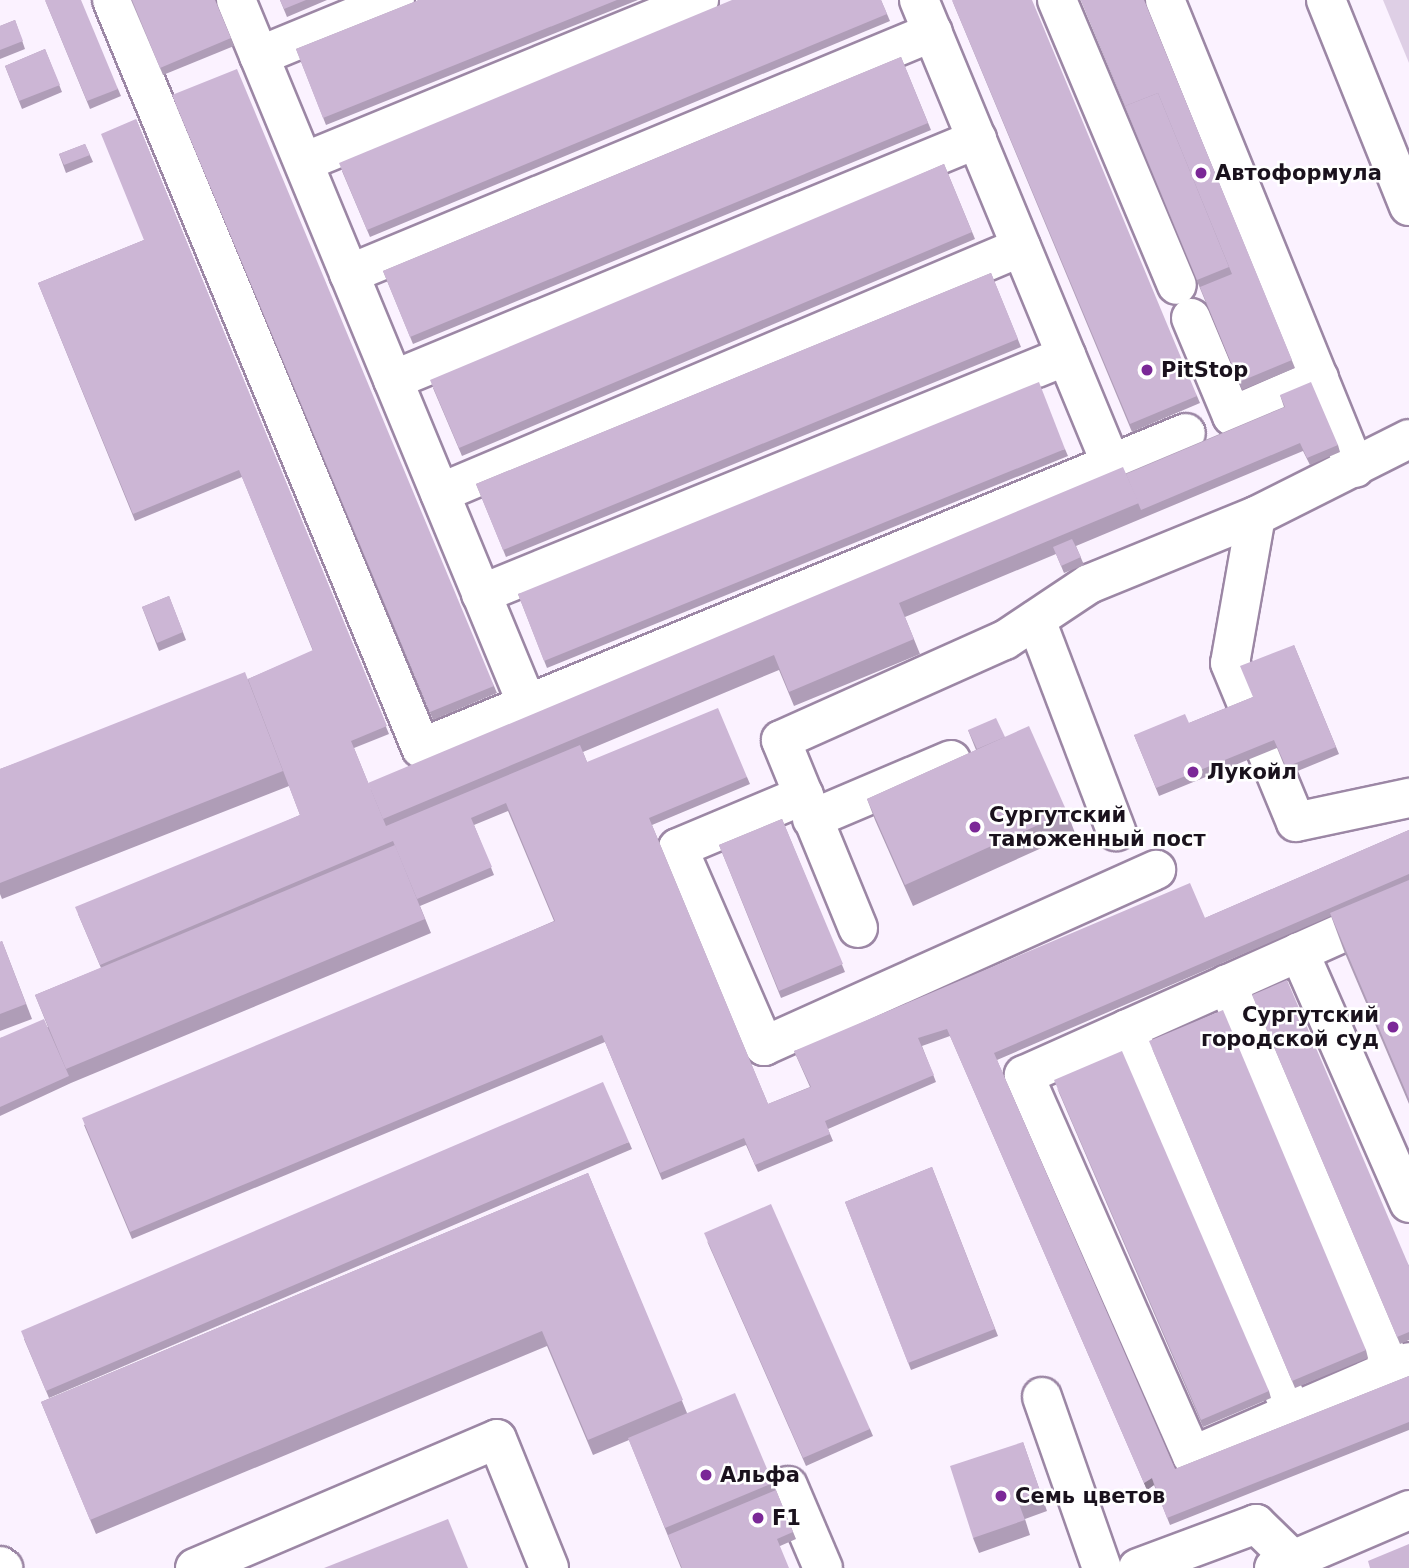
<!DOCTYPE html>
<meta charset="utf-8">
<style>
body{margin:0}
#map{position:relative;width:1409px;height:1568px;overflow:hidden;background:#fbf2ff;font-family:"DejaVu Sans",sans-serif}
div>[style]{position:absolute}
.green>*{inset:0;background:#decfe5}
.roads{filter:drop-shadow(2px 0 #9c87a5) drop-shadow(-2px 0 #9c87a5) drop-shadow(0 2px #9c87a5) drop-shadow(0 -2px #9c87a5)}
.minor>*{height:38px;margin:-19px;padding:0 19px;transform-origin:19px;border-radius:19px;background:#fff}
.major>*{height:38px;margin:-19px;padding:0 19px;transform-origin:19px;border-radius:19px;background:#fff}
.wall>*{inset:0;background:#af9db7}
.shaded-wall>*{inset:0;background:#8f7f95}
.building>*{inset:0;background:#ccb6d5}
.dots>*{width:19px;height:19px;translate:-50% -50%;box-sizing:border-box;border:4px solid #fff;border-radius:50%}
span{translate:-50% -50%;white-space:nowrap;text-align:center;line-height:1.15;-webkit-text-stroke:5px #fff;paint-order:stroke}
.poi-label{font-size:21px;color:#1a121d;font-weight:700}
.left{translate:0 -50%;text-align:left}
.right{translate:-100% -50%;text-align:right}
</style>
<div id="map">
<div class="green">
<div style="clip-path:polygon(1383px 0,1409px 0,1409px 63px)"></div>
</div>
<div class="roads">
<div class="minor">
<div style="left:112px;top:0;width:809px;rotate:67.55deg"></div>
<div style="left:421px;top:748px;width:827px;rotate:-22.38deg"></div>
<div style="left:236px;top:0;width:762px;rotate:67.54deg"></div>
<div style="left:919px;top:0;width:502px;rotate:67.52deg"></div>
<div style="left:1057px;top:0;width:309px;rotate:67.2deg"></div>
<div style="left:1165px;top:0;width:505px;rotate:67.9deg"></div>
<div style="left:259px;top:56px;width:147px;rotate:-22.4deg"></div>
<div style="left:304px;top:162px;width:427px;rotate:-22.3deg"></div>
<div style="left:349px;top:274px;width:632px;rotate:-22.51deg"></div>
<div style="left:1191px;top:318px;width:106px;rotate:67.3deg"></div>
<div style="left:1232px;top:416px;width:95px;rotate:-23.6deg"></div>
<div style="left:393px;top:380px;width:632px;rotate:-22.42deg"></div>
<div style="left:440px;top:493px;width:631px;rotate:-22.95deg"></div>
<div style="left:1256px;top:516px;width:149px;rotate:100deg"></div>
<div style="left:1230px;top:663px;width:172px;rotate:67.5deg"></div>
<div style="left:1296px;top:822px;width:116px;rotate:-12deg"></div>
<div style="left:481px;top:594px;width:632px;rotate:-22.14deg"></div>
<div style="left:1036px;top:620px;width:226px;rotate:69.2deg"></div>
<div style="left:804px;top:795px;width:137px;rotate:157.2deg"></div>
<div style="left:678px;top:848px;width:216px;rotate:66.5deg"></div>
<div style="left:764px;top:1046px;width:430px;rotate:-24.2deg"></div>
<div style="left:812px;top:819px;width:151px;rotate:-23deg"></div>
<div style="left:1409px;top:903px;width:422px;rotate:155.9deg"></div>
<div style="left:1024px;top:1075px;width:416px;rotate:66.2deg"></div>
<div style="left:1192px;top:1456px;width:236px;rotate:-23.4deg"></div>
<div style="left:858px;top:928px;width:203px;rotate:-112.3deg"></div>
<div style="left:781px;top:740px;width:245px;rotate:-24.1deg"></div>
<div style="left:1005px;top:640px;width:101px;rotate:-33.7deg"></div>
<div style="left:1089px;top:584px;width:180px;rotate:-22.2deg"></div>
<div style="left:1256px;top:516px;width:171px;rotate:-26.7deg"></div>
<div style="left:1299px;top:952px;width:274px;rotate:66.3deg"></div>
<div style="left:1227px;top:984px;width:419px;rotate:66.7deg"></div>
<div style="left:1127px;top:1029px;width:418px;rotate:66.7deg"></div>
<div style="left:1042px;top:1397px;width:181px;rotate:70.7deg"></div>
<div style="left:788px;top:1486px;width:89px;rotate:66.9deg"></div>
<div style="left:0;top:1566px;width:4px;rotate:34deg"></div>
<div style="left:195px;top:1568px;width:328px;rotate:-23.1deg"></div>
<div style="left:497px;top:1439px;width:139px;rotate:68deg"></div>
<div style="left:1138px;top:1568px;width:126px;rotate:-20.4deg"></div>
<div style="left:1256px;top:1524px;width:52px;rotate:44.2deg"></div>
<div style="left:1274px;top:1568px;width:147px;rotate:-23.2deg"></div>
</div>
<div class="major">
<div style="left:1326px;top:0;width:222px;rotate:68.1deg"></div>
</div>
</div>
<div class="wall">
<div style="clip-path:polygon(45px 0,118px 89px,121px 96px,90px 109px)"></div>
<div style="clip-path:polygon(131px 0,215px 0,234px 46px,163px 75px)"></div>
<div style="clip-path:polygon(280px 0,327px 0,287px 17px)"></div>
<div style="clip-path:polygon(419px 0,638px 0,326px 125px,296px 49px)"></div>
<div style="clip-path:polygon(881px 0,890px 21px,370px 237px,342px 171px)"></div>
<div style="clip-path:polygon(952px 0,1197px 396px,1200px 403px,1132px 432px)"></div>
<div style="clip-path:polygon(1081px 0,1144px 0,1295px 368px,1242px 390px)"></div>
<div style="clip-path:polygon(15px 20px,25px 49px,0 59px,0 26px)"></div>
<div style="clip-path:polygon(45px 49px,62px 92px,22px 109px,5px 66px)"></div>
<div style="clip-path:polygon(901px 57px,931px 130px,413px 344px,383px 271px)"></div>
<div style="clip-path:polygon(175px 103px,494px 686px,497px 693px,433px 720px)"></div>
<div style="clip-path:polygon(136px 119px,389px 734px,354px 748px,371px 790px,1284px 407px,1280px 395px,1338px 445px,1340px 452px,1310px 465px,1303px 451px,1076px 546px,1084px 565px,1064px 573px,1056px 554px,905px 617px,920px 654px,794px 706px,779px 670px,583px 752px,587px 762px,747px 777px,750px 784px,652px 825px,768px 1104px,810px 1087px,794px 1051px,1205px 918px,1409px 830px,1409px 1104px,1344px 951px,1331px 916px,997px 1060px,1175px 1469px,1409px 1376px,1409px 1430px,1170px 1525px,1154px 1485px,1147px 1490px,950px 1036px,922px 1046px,936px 1082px,828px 1129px,833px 1141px,758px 1172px,746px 1145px,662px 1180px,605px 1042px,132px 1239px,84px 1125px,554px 921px,508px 811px,474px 825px,494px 875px,420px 906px,431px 933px,71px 1083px,0 1116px,0 1038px,48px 1027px,35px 995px,101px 968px,78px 914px,300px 815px,289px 786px,2px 899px,0 894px,0 769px,248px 679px,313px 651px,242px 477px,135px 521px,38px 283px,144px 240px)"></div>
<div style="clip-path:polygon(85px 144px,93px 162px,66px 173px,59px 154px)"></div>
<div style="clip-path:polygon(944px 164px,975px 239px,462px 456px,433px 388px)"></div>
<div style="clip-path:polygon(991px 273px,1021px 347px,506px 557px,476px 484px)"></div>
<div style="clip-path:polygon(1065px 449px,1068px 456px,547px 668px,518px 594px)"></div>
<div style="clip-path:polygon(169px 596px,186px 640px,159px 651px,142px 607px)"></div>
<div style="clip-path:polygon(1294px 645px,1339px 754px,1288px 775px,1277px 748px,1159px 796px,1134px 735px,1189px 723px,1253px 697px)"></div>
<div style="clip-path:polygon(968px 730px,1005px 737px,1067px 812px,1075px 833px,913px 906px,875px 820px,867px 799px,976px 750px)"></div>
<div style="clip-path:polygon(782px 819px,845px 972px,781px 998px,719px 845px)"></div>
<div style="clip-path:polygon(2px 941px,32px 1019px,0 1031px,0 942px)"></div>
<div style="clip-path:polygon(1255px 1002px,1409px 1266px,1409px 1340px,1400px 1344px)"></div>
<div style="clip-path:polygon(1152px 1048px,1366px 1350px,1368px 1358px,1295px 1388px)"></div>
<div style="clip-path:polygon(1057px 1088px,1269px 1391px,1271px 1398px,1203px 1427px)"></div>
<div style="clip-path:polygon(629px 1142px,632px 1149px,49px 1398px,24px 1339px)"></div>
<div style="clip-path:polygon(932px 1167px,998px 1336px,911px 1370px,845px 1202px)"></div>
<div style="clip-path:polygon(588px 1173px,687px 1413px,773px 1483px,796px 1539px,780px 1546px,681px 1568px,629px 1440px,593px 1455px,547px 1346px,96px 1534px,41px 1402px)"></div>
<div style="clip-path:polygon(707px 1241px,870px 1429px,873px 1436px,806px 1466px)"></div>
<div style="clip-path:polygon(1023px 1442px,1047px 1511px,1025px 1519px,1030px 1535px,979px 1553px,973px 1538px)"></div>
</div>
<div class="shaded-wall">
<div style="clip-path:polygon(1152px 1478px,1154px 1485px,1147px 1490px,1144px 1483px)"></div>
</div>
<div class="building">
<div style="clip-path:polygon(45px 0,81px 0,118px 89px,87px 101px)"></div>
<div style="clip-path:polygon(132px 0,215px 0,231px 38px,160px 68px)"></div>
<div style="clip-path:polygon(280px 0,306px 0,284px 9px)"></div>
<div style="clip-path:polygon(419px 0,617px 0,323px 118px,296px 49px)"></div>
<div style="clip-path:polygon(732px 0,881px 0,887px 14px,367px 230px,339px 163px)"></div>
<div style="clip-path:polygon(952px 0,1032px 0,1197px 396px,1130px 424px)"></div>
<div style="clip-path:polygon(1081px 0,1144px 0,1292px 360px,1239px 382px,1200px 287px,1232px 274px,1158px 93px,1125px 106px,1128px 113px)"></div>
<div style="clip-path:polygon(15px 20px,23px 41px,0 50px,0 26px)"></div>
<div style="clip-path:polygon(45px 49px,60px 85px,19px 101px,5px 66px)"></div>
<div style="clip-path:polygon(901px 57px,928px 123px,410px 337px,383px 271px)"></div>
<div style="clip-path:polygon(237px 69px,494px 686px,430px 712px,172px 95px)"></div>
<div style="clip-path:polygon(1158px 93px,1229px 267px,1197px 280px,1125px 106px)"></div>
<div style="clip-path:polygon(136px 119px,387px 726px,351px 741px,386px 826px,580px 745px,587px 762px,718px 708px,747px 777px,649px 818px,768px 1104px,811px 1087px,794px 1051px,1190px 883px,1205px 918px,1409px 830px,1409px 874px,994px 1053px,1175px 1469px,1409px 1376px,1409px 1422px,1167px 1518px,1152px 1478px,1144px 1483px,947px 1029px,918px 1038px,934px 1075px,825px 1121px,830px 1134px,755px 1165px,744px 1138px,660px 1173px,602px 1035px,130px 1232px,82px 1118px,555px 921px,506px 803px,471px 818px,492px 867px,417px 899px,393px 841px,100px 965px,75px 907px,300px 815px,248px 679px,313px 650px,239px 470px,133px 514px,38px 283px,144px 240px,101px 134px)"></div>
<div style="clip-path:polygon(85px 144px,90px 155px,64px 165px,59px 154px)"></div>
<div style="clip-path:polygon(944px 164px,972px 232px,459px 448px,430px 380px)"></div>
<div style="clip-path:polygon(991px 273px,1018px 339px,503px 550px,476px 484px)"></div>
<div style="clip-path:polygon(1039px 382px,1065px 449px,544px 661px,518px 594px)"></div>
<div style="clip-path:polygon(1311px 382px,1338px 445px,1307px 458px,1300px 443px,1141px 510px,1126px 474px,1285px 407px,1280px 395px)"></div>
<div style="clip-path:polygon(1123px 467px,1139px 503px,899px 603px,914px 639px,789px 692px,774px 655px,383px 819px,368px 783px)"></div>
<div style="clip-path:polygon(1072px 539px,1081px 557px,1061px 566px,1053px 547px)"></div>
<div style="clip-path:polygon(169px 596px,183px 632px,157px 643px,142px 607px)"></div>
<div style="clip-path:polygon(1294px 645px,1336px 747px,1286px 767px,1274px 740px,1156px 788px,1134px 735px,1185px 714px,1189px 723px,1253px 697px,1240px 666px)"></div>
<div style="clip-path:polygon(245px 672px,283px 771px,0 883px,0 769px)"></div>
<div style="clip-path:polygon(996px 718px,1005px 737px,977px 749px,968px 730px)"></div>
<div style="clip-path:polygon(1029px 726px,1067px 812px,905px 885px,867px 799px)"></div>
<div style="clip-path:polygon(782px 819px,843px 964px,779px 991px,719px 845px)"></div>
<div style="clip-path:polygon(395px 845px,425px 919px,66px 1069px,35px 995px)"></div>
<div style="clip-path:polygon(1409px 880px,1409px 1099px,1330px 913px)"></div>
<div style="clip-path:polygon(2px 941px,26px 1004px,0 1014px,0 942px)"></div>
<div style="clip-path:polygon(1287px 980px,1409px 1266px,1409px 1332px,1397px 1337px,1252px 995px)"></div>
<div style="clip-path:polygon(1223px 1010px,1366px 1350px,1292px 1381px,1149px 1041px)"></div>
<div style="clip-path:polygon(44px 1019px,69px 1076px,0 1107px,0 1038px)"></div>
<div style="clip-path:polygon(1122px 1051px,1269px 1391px,1201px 1420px,1054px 1080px)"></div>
<div style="clip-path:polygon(603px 1082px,629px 1142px,46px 1391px,21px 1331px)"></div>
<div style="clip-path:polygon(932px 1167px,995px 1329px,908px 1363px,845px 1202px)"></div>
<div style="clip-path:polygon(588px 1173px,683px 1400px,588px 1440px,542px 1331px,90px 1520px,41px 1402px)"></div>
<div style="clip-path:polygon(771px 1204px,870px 1429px,803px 1458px,704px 1233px)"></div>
<div style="clip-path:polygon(735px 1393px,773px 1483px,665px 1528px,628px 1438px)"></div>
<div style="clip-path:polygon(1023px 1442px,1042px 1497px,1019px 1504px,1025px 1520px,973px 1538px,950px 1466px)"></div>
<div style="clip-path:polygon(776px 1490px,793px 1532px,777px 1539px,789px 1568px,682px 1568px,668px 1535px)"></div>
<div style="clip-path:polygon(448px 1519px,468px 1568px,324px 1568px)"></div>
<div style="clip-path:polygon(1409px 1544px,1409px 1568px,1370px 1568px,1368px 1561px)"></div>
</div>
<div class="dots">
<div style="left:1201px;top:173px;background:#7b2897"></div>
<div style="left:1147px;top:370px;background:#7b2897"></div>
<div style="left:1193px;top:772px;background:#7b2897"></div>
<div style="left:975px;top:827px;background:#7b2897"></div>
<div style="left:1393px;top:1027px;background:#7b2897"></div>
<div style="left:706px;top:1475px;background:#7b2897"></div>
<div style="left:1001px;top:1496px;background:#7b2897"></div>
<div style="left:758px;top:1518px;background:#7b2897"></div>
</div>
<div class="poi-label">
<span class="left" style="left:1215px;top:173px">Автоформула</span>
<span class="left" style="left:1161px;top:370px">PitStop</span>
<span class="left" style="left:1207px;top:772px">Лукойл</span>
<span class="left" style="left:989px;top:827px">Сургутский<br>таможенный пост</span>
<span class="right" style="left:1379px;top:1027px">Сургутский<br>городской суд</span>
<span class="left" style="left:720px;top:1475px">Альфа</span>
<span class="left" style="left:1015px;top:1496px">Семь цветов</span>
<span class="left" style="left:772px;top:1518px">F1</span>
</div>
</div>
